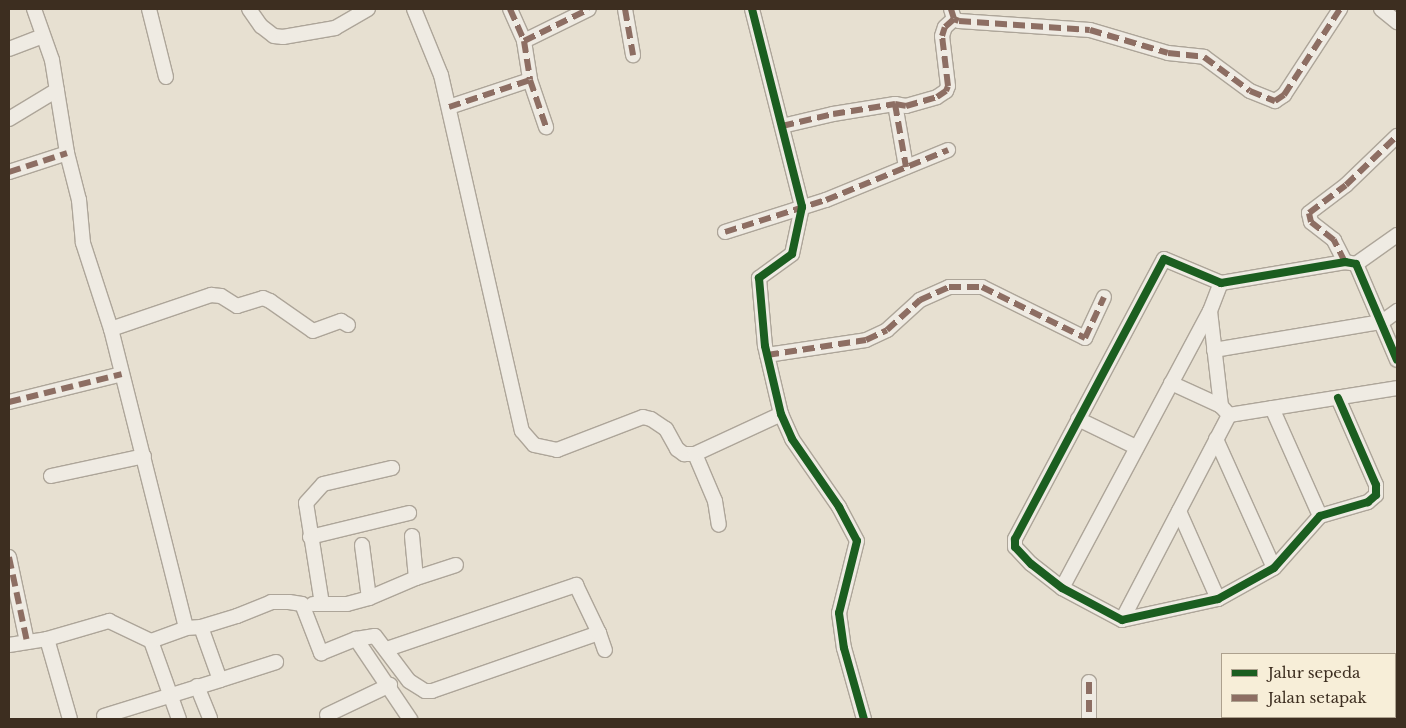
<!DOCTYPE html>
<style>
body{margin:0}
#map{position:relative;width:1406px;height:728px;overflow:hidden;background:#e7e0d1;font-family:"Libre Baskerville",serif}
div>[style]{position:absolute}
.roads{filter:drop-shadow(1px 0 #ada599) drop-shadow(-1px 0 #ada599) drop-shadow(0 1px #ada599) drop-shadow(0 -1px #ada599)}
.minor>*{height:14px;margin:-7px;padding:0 7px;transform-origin:7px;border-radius:7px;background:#efebe3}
.quiet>*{height:6px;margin-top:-3px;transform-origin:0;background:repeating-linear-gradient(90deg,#8d6e63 0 12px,transparent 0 18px)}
.cycleway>*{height:8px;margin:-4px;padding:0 4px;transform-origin:4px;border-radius:4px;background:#1b5e20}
span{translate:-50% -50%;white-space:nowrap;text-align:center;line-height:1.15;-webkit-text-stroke:5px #f7eed8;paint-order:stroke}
.frame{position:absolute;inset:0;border:10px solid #3d2e20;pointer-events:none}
.legend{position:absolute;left:1221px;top:653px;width:175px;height:65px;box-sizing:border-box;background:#f7eed8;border:1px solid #ada18e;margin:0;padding:6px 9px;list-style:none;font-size:15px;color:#3d2e20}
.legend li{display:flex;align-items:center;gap:10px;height:25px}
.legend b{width:25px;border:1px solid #ada18e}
</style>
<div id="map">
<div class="roads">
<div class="minor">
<div style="left:34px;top:9px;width:54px;rotate:70.6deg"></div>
<div style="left:52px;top:60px;width:94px;rotate:80.8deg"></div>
<div style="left:67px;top:153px;width:49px;rotate:75.7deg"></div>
<div style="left:79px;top:200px;width:43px;rotate:84.7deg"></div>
<div style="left:83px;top:243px;width:90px;rotate:72deg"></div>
<div style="left:111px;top:329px;width:308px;rotate:75.9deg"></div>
<div style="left:149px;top:9px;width:70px;rotate:76deg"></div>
<div style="left:249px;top:9px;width:21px;rotate:55deg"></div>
<div style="left:261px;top:26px;width:16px;rotate:38deg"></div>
<div style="left:274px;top:36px;width:9px;rotate:6deg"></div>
<div style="left:283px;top:37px;width:53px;rotate:-9.8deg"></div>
<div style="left:335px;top:28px;width:38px;rotate:-30deg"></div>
<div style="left:414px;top:9px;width:71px;rotate:67.8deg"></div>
<div style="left:441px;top:75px;width:365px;rotate:77.2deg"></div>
<div style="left:522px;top:431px;width:18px;rotate:49deg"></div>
<div style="left:534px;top:445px;width:24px;rotate:12deg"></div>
<div style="left:557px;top:450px;width:92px;rotate:-21deg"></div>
<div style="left:643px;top:417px;width:8px;rotate:14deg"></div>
<div style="left:651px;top:419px;width:18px;rotate:34deg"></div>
<div style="left:666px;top:429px;width:23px;rotate:61deg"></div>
<div style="left:677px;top:449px;width:9px;rotate:36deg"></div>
<div style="left:684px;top:454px;width:11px"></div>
<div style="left:695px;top:454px;width:51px;rotate:66.9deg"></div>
<div style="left:715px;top:501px;width:24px;rotate:81deg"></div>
<div style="left:510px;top:9px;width:35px;rotate:66deg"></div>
<div style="left:524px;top:41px;width:39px;rotate:81deg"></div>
<div style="left:530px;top:80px;width:50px;rotate:71.2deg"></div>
<div style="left:625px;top:9px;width:47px;rotate:80.1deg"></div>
<div style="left:752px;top:9px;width:204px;rotate:75.8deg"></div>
<div style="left:802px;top:207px;width:48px;rotate:102deg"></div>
<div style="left:792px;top:254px;width:41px;rotate:144deg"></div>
<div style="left:759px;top:278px;width:68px;rotate:85deg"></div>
<div style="left:765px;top:346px;width:70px;rotate:76.8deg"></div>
<div style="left:781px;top:414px;width:27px;rotate:66deg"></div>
<div style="left:792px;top:439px;width:83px;rotate:55.3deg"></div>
<div style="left:839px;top:507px;width:38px;rotate:62deg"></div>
<div style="left:857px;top:541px;width:74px;rotate:104deg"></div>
<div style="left:839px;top:613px;width:35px;rotate:82deg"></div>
<div style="left:844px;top:648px;width:74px;rotate:74.3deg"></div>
<div style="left:951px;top:9px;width:10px;rotate:73deg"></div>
<div style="left:954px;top:19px;width:5px;rotate:22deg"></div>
<div style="left:959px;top:21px;width:131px;rotate:3.9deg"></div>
<div style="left:1090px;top:30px;width:81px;rotate:16.4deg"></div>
<div style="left:1168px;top:53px;width:36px;rotate:6deg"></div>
<div style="left:1204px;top:57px;width:57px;rotate:36.5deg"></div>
<div style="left:1250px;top:91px;width:27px;rotate:22deg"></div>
<div style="left:1275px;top:101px;width:11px;rotate:-34deg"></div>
<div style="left:1284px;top:95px;width:103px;rotate:-56.9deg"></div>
<div style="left:1381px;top:9px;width:21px;rotate:39deg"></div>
<div style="left:524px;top:41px;width:72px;rotate:-26.2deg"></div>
<div style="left:9px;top:49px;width:36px;rotate:-21deg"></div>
<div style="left:895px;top:104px;width:64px;rotate:80.1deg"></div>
<div style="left:449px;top:107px;width:85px;rotate:-18.4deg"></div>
<div style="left:9px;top:119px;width:56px;rotate:-31.1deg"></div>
<div style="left:782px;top:126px;width:52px;rotate:-13.2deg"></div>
<div style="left:833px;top:114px;width:63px;rotate:-9.2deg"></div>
<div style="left:895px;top:104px;width:11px;rotate:10deg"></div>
<div style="left:906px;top:106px;width:32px;rotate:-16deg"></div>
<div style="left:937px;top:97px;width:11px;rotate:-34deg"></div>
<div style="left:946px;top:91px;width:5px;rotate:-68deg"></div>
<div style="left:948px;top:86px;width:50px;rotate:-96.8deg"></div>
<div style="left:942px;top:36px;width:9px;rotate:-72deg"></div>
<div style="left:945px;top:27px;width:12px;rotate:-42deg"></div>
<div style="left:9px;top:172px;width:61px;rotate:-18.1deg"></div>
<div style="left:725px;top:232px;width:106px;rotate:-17.6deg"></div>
<div style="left:826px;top:200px;width:132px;rotate:-22.3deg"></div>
<div style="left:1345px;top:262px;width:25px;rotate:-117deg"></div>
<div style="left:1334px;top:240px;width:29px;rotate:-142deg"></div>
<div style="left:1311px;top:222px;width:9px;rotate:-103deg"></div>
<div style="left:1309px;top:213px;width:46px;rotate:-37.1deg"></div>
<div style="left:1346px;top:185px;width:71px;rotate:-43.9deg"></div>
<div style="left:1356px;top:264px;width:50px;rotate:-35.3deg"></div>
<div style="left:1210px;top:311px;width:96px;rotate:83.4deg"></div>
<div style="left:111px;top:329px;width:106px;rotate:-18.8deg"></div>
<div style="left:211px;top:295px;width:10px;rotate:6deg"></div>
<div style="left:221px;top:296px;width:19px;rotate:32deg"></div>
<div style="left:237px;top:306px;width:27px;rotate:-17deg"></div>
<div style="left:263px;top:298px;width:8px;rotate:23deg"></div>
<div style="left:270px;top:301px;width:52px;rotate:34.9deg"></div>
<div style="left:313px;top:331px;width:30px;rotate:-20deg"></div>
<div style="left:341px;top:321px;width:8px;rotate:30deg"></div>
<div style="left:1214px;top:350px;width:170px;rotate:-9.5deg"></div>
<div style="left:1382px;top:322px;width:19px;rotate:-36deg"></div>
<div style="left:767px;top:355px;width:100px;rotate:-8.6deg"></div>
<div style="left:866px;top:340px;width:23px;rotate:-25deg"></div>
<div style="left:887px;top:330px;width:45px;rotate:-42.3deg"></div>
<div style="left:920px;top:300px;width:32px;rotate:-24deg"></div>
<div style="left:949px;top:287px;width:33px"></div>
<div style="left:982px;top:287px;width:115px;rotate:26.3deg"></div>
<div style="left:1085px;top:338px;width:45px;rotate:-65.1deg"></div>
<div style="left:1171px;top:383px;width:55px;rotate:24.7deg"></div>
<div style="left:1221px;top:406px;width:12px;rotate:48deg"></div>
<div style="left:1229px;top:415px;width:170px;rotate:-9.1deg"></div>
<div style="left:1338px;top:398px;width:95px;rotate:66.4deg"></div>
<div style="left:1376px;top:485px;width:10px;rotate:90deg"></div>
<div style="left:1376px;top:495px;width:11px;rotate:139deg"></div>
<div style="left:1368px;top:502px;width:50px;rotate:163.7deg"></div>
<div style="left:1320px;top:516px;width:69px;rotate:131.5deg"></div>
<div style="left:1274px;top:568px;width:64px;rotate:151deg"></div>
<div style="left:1218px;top:599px;width:98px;rotate:167.7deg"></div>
<div style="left:1122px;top:620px;width:68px;rotate:-151.9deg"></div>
<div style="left:1062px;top:588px;width:39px;rotate:-142deg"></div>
<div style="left:1031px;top:564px;width:23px;rotate:-133deg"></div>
<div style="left:1015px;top:547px;width:8px;rotate:-90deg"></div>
<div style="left:1015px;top:539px;width:317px;rotate:-62deg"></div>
<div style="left:1164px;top:259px;width:62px;rotate:22.8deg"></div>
<div style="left:1221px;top:283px;width:126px;rotate:-9.6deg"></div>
<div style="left:1345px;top:262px;width:11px;rotate:10deg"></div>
<div style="left:1356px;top:264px;width:104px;rotate:66.9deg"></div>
<div style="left:9px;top:402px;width:116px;rotate:-13.9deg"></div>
<div style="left:1272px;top:408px;width:118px;rotate:66deg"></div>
<div style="left:1078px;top:419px;width:64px;rotate:25.8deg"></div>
<div style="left:1216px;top:439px;width:141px;rotate:65.8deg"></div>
<div style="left:695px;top:454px;width:95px;rotate:-24.9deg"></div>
<div style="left:51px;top:476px;width:95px;rotate:-12.1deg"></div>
<div style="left:1179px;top:511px;width:96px;rotate:66.1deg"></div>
<div style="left:412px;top:536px;width:42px;rotate:84.6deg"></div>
<div style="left:310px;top:537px;width:102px;rotate:-13.6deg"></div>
<div style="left:362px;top:545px;width:53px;rotate:82.5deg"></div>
<div style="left:9px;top:557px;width:87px;rotate:78deg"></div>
<div style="left:1062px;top:588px;width:314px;rotate:-61.9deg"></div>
<div style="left:1210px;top:311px;width:30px;rotate:-69deg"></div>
<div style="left:313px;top:604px;width:34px"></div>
<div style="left:347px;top:604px;width:23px;rotate:-15deg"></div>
<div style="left:369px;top:598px;width:51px;rotate:-23.1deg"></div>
<div style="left:416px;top:578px;width:42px;rotate:-18deg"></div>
<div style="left:322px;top:604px;width:102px;rotate:-99deg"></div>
<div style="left:306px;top:503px;width:25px;rotate:-48deg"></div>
<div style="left:323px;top:484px;width:71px;rotate:-13.1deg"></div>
<div style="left:1122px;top:620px;width:231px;rotate:-62.4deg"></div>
<div style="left:47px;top:639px;width:83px;rotate:74deg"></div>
<div style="left:356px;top:639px;width:97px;rotate:56deg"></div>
<div style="left:151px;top:641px;width:83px;rotate:70.3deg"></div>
<div style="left:9px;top:645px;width:38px;rotate:-9deg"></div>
<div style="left:47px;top:639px;width:65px;rotate:-16.2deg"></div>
<div style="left:109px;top:621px;width:47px;rotate:25.5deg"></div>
<div style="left:151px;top:641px;width:37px;rotate:-20deg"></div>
<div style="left:186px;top:628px;width:15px;rotate:-4deg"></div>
<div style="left:201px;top:627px;width:38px;rotate:-17deg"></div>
<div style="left:237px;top:616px;width:37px;rotate:-22deg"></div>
<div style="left:271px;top:602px;width:18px"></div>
<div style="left:289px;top:602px;width:13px;rotate:9deg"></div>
<div style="left:302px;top:604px;width:53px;rotate:68.8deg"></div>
<div style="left:321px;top:653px;width:38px;rotate:-22deg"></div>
<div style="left:356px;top:639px;width:19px;rotate:-9deg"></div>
<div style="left:375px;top:636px;width:56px;rotate:52.9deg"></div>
<div style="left:409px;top:681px;width:19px;rotate:32deg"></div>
<div style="left:425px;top:691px;width:7px"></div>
<div style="left:432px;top:691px;width:177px;rotate:-19.2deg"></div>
<div style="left:599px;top:633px;width:18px;rotate:71deg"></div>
<div style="left:387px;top:649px;width:200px;rotate:-18.7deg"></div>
<div style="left:576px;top:585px;width:53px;rotate:64.4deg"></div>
<div style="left:220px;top:680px;width:59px;rotate:-17.8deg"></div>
<div style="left:1089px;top:682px;width:37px;rotate:90deg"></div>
<div style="left:197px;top:686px;width:35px;rotate:68deg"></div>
<div style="left:327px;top:715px;width:70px;rotate:-25.5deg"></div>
<div style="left:104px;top:716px;width:121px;rotate:-17.2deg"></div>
<div style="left:220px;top:680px;width:56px;rotate:-109.7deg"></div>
</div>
</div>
<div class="quiet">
<div style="left:510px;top:9px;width:35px;rotate:66deg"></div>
<div style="left:524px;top:41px;width:39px;rotate:81deg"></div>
<div style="left:530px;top:80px;width:50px;rotate:71.2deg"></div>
<div style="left:625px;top:9px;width:47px;rotate:80.1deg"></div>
<div style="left:951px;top:9px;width:10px;rotate:73deg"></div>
<div style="left:954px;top:19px;width:5px;rotate:22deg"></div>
<div style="left:959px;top:21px;width:131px;rotate:3.9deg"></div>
<div style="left:1090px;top:30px;width:81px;rotate:16.4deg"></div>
<div style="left:1168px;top:53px;width:36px;rotate:6deg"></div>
<div style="left:1204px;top:57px;width:57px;rotate:36.5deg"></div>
<div style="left:1250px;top:91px;width:27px;rotate:22deg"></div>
<div style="left:1275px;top:101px;width:11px;rotate:-34deg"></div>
<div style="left:1284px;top:95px;width:103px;rotate:-56.9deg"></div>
<div style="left:524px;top:41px;width:72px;rotate:-26.2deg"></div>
<div style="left:895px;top:104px;width:64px;rotate:80.1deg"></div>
<div style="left:449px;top:107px;width:85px;rotate:-18.4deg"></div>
<div style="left:782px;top:126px;width:52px;rotate:-13.2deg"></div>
<div style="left:833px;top:114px;width:63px;rotate:-9.2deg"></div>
<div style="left:895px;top:104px;width:11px;rotate:10deg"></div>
<div style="left:906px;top:106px;width:32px;rotate:-16deg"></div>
<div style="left:937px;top:97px;width:11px;rotate:-34deg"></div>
<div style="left:946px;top:91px;width:5px;rotate:-68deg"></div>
<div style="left:948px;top:86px;width:50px;rotate:-96.8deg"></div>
<div style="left:942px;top:36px;width:9px;rotate:-72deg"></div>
<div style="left:945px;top:27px;width:12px;rotate:-42deg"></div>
<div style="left:9px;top:172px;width:61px;rotate:-18.1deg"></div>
<div style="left:725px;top:232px;width:106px;rotate:-17.6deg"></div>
<div style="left:826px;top:200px;width:132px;rotate:-22.3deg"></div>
<div style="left:1345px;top:262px;width:25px;rotate:-117deg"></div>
<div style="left:1334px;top:240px;width:29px;rotate:-142deg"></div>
<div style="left:1311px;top:222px;width:9px;rotate:-103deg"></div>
<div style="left:1309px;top:213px;width:46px;rotate:-37.1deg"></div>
<div style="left:1346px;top:185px;width:71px;rotate:-43.9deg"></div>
<div style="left:767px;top:355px;width:100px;rotate:-8.6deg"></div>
<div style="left:866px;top:340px;width:23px;rotate:-25deg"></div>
<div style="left:887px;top:330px;width:45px;rotate:-42.3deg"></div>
<div style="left:920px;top:300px;width:32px;rotate:-24deg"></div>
<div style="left:949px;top:287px;width:33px"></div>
<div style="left:982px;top:287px;width:115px;rotate:26.3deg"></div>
<div style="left:1085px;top:338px;width:45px;rotate:-65.1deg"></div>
<div style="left:9px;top:402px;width:116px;rotate:-13.9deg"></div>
<div style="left:9px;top:557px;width:87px;rotate:78deg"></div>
<div style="left:1089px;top:682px;width:37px;rotate:90deg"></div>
</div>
<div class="cycleway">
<div style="left:752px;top:9px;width:204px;rotate:75.8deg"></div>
<div style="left:802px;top:207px;width:48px;rotate:102deg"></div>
<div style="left:792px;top:254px;width:41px;rotate:144deg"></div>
<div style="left:759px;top:278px;width:68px;rotate:85deg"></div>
<div style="left:765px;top:346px;width:70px;rotate:76.8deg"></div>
<div style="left:781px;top:414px;width:27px;rotate:66deg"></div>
<div style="left:792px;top:439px;width:83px;rotate:55.3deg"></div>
<div style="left:839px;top:507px;width:38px;rotate:62deg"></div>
<div style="left:857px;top:541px;width:74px;rotate:104deg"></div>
<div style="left:839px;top:613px;width:35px;rotate:82deg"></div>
<div style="left:844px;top:648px;width:74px;rotate:74.3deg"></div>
<div style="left:1338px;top:398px;width:95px;rotate:66.4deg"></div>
<div style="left:1376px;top:485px;width:10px;rotate:90deg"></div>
<div style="left:1376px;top:495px;width:11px;rotate:139deg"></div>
<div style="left:1368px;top:502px;width:50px;rotate:163.7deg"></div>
<div style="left:1320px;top:516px;width:69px;rotate:131.5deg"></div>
<div style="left:1274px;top:568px;width:64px;rotate:151deg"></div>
<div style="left:1218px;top:599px;width:98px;rotate:167.7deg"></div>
<div style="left:1122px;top:620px;width:68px;rotate:-151.9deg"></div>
<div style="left:1062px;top:588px;width:39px;rotate:-142deg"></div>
<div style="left:1031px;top:564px;width:23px;rotate:-133deg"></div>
<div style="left:1015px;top:547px;width:8px;rotate:-90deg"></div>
<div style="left:1015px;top:539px;width:317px;rotate:-62deg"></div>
<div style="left:1164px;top:259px;width:62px;rotate:22.8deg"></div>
<div style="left:1221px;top:283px;width:126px;rotate:-9.6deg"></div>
<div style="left:1345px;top:262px;width:11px;rotate:10deg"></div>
<div style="left:1356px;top:264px;width:104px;rotate:66.9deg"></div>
</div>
<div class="frame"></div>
<ul class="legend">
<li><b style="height:6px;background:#1b5e20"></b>Jalur sepeda</li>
<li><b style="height:6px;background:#8d6e63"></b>Jalan setapak</li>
</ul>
</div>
